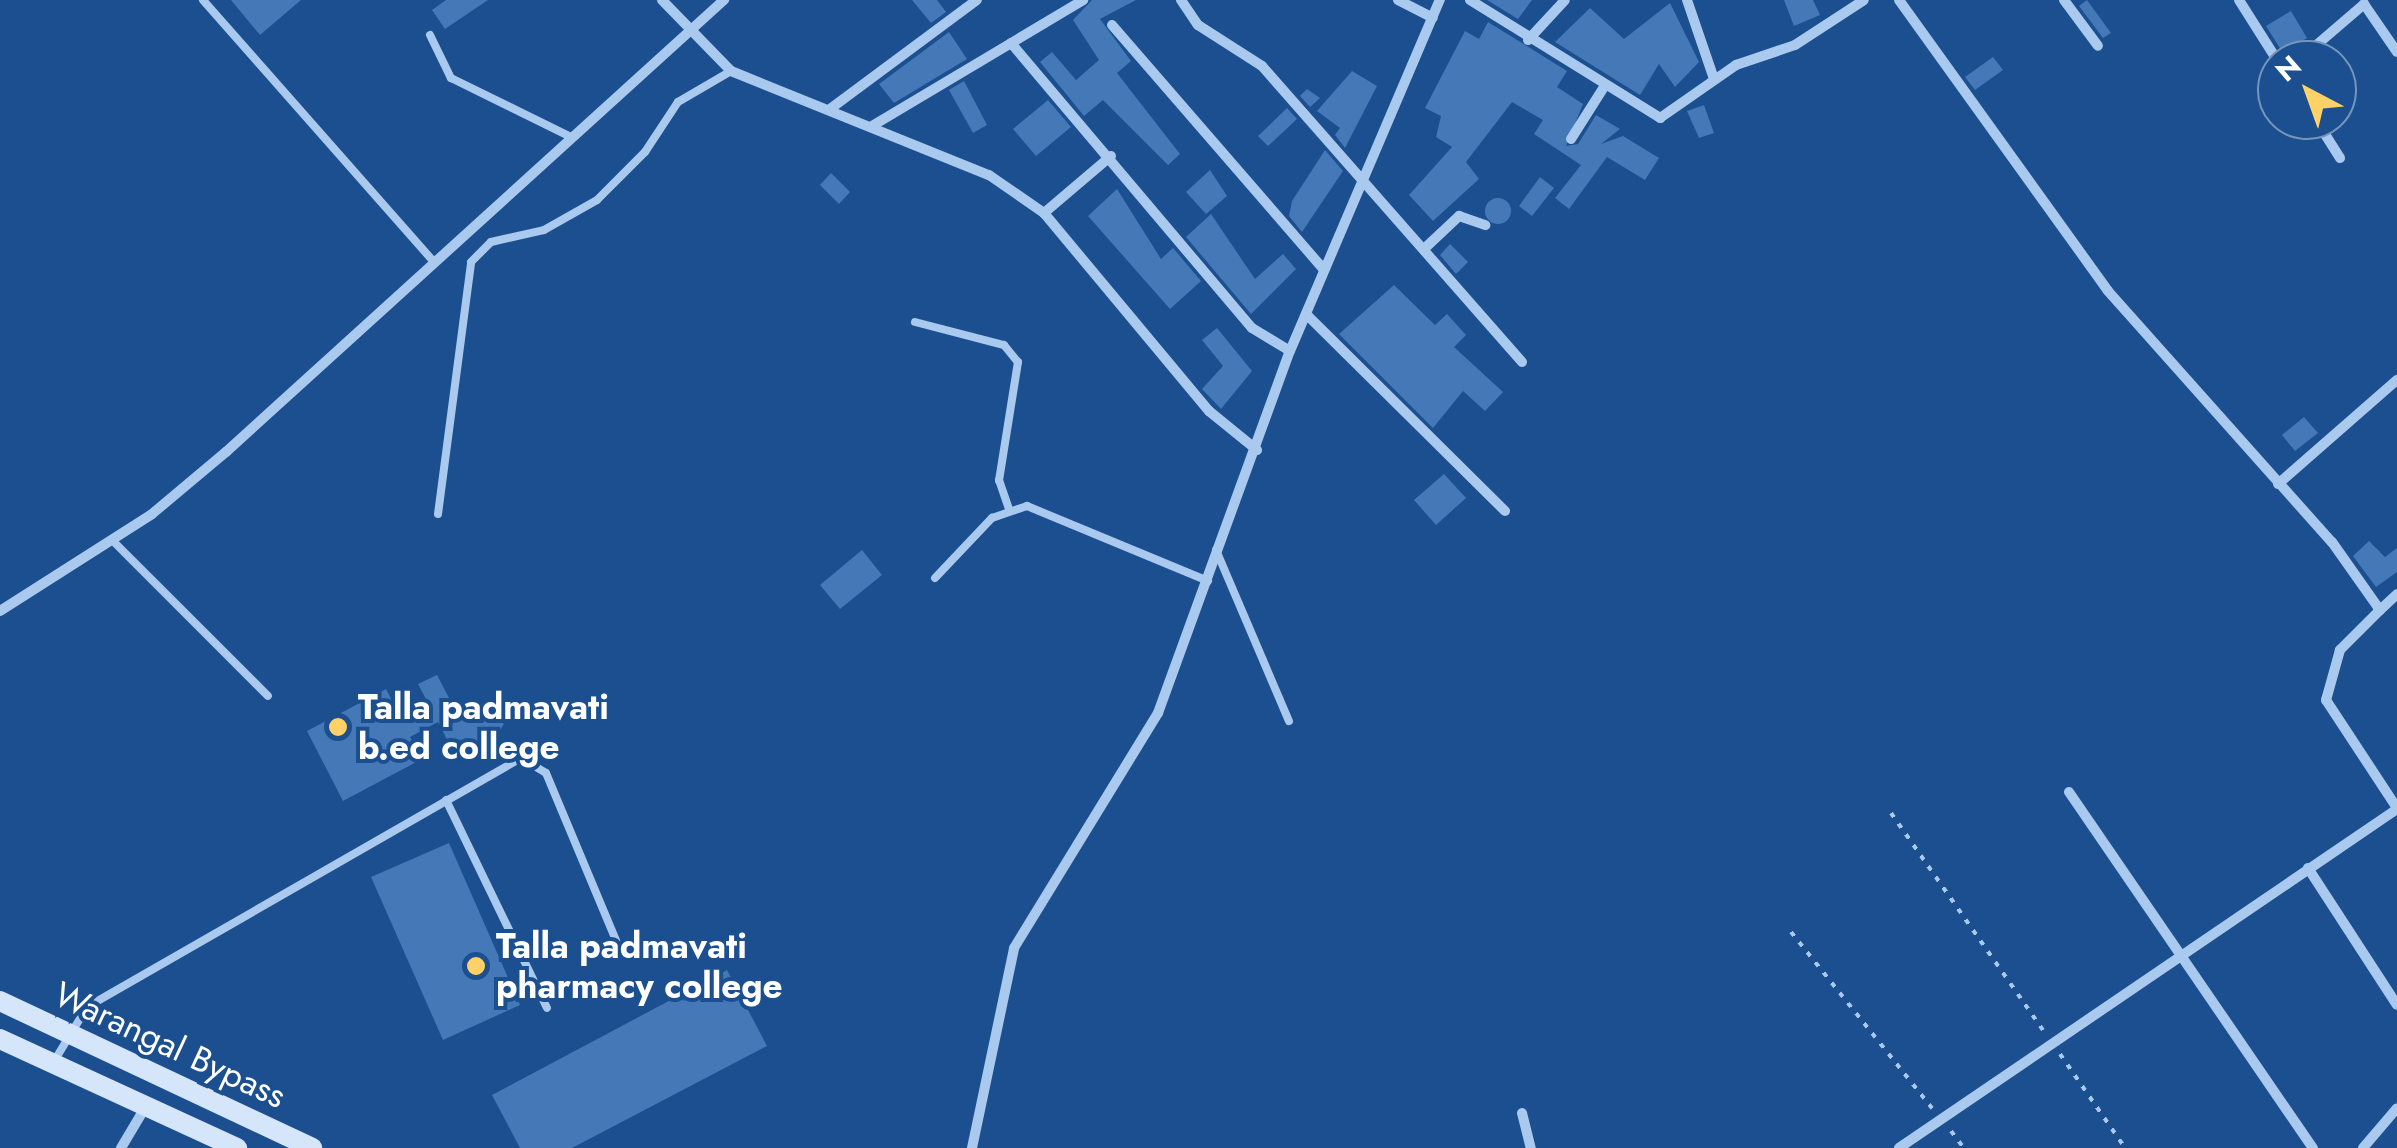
<!DOCTYPE html>
<style>
body{margin:0}
#map{position:relative;width:2397px;height:1148px;overflow:hidden;background:#1b4f8f;font-family:Jost,sans-serif}
div>[style]{position:absolute}
.building>*{inset:0;background:#4478b7}
.round{border-radius:50%}
.path>*{height:4px;margin-top:-2px;transform-origin:0;background:repeating-linear-gradient(90deg,#a9c9ee 0 5px,transparent 0 13px)}
.service>*{height:8px;margin:-4px;padding:0 4px;transform-origin:4px;border-radius:4px;background:#a9c9ee}
.minor>*{height:10px;margin:-5px;padding:0 5px;transform-origin:5px;border-radius:5px;background:#a9c9ee}
.secondary>*{height:20px;margin:-10px;padding:0 10px;transform-origin:10px;border-radius:10px;background:#d6e6fa}
.dots>*{width:28px;height:28px;translate:-50% -50%;box-sizing:border-box;border:5px solid #1b4f8f;border-radius:50%}
span{translate:-50% -50%;white-space:nowrap;text-align:center;line-height:1.15;-webkit-text-stroke:8px #1b4f8f;paint-order:stroke}
.poi-label{font-size:35px;color:#fff;font-weight:700}
.left{translate:0 -50%;text-align:left}
.street-label{font-size:35px;color:#fff}
.north{position:absolute;left:2257px;top:40px;width:100px;height:100px;box-sizing:border-box;background:#1b4f8f;border:2px solid #7695bc;border-radius:50%;rotate:319deg;font-size:28px;font-weight:700;line-height:40px;text-align:center;color:#fff}
.north::after{content:'';display:block;margin:auto;width:35px;height:45px;background:#ffd166;clip-path:polygon(50% 0,100% 100%,50% 72%,0 100%)}
</style>
<div id="map">
<div class="building">
<div style="clip-path:polygon(231px 0,301px 0,260px 35px)"></div>
<div style="clip-path:polygon(446px 0,488px 0,445px 29px,432px 10px)"></div>
<div style="clip-path:polygon(912px 0,937px 0,946px 12px,931px 23px)"></div>
<div style="clip-path:polygon(1092px 0,1136px 0,1100px 19px,1131px 61px,1117px 73px,1180px 154px,1168px 165px,1103px 100px,1084px 116px,1040px 62px,1052px 52px,1076px 80px,1099px 60px,1073px 20px)"></div>
<div style="clip-path:polygon(1487px 0,1532px 0,1518px 19px)"></div>
<div style="clip-path:polygon(1784px 0,1813px 0,1820px 15px,1794px 26px)"></div>
<div style="clip-path:polygon(2087px 0,2111px 33px,2103px 38px,2079px 6px)"></div>
<div style="clip-path:polygon(1670px 3px,1699px 62px,1675px 87px,1659px 64px,1640px 95px,1555px 42px,1590px 8px,1624px 39px)"></div>
<div style="clip-path:polygon(2291px 11px,2307px 38px,2283px 53px,2266px 26px)"></div>
<div style="clip-path:polygon(1488px 22px,1567px 71px,1557px 87px,1583px 104px,1566px 146px,1578px 144px,1596px 115px,1620px 129px,1601px 144px,1623px 136px,1659px 158px,1645px 180px,1607px 157px,1569px 209px,1555px 198px,1581px 165px,1534px 134px,1543px 120px,1512px 102px,1466px 162px,1479px 179px,1433px 221px,1409px 195px,1452px 147px,1436px 137px,1441px 116px,1425px 108px,1465px 31px,1479px 39px)"></div>
<div style="clip-path:polygon(949px 32px,967px 59px,894px 103px,879px 84px)"></div>
<div style="clip-path:polygon(1993px 57px,2003px 70px,1975px 90px,1965px 77px)"></div>
<div style="clip-path:polygon(1352px 71px,1377px 86px,1345px 148px,1335px 135px,1340px 128px,1317px 111px)"></div>
<div style="clip-path:polygon(964px 81px,987px 125px,973px 133px,949px 90px)"></div>
<div style="clip-path:polygon(1307px 89px,1320px 98px,1310px 107px,1300px 96px)"></div>
<div style="clip-path:polygon(1048px 100px,1071px 127px,1036px 156px,1013px 129px)"></div>
<div style="clip-path:polygon(1704px 105px,1714px 133px,1699px 138px,1687px 111px)"></div>
<div style="clip-path:polygon(1287px 108px,1297px 119px,1268px 146px,1258px 136px)"></div>
<div style="clip-path:polygon(1325px 150px,1343px 171px,1302px 232px,1289px 216px,1292px 201px)"></div>
<div style="clip-path:polygon(1210px 170px,1227px 196px,1206px 214px,1186px 192px)"></div>
<div style="clip-path:polygon(831px 173px,850px 192px,839px 204px,820px 185px)"></div>
<div style="clip-path:polygon(1540px 177px,1554px 188px,1532px 216px,1519px 206px)"></div>
<div style="clip-path:polygon(1117px 189px,1161px 259px,1173px 248px,1201px 281px,1170px 309px,1088px 216px)"></div>
<div class="round" style="left:1485px;top:198px;width:26px;height:26px"></div>
<div style="clip-path:polygon(1211px 214px,1255px 279px,1283px 254px,1296px 269px,1251px 314px,1186px 237px)"></div>
<div style="clip-path:polygon(1450px 244px,1468px 262px,1456px 274px,1440px 255px)"></div>
<div style="clip-path:polygon(1394px 285px,1435px 325px,1447px 314px,1466px 335px,1454px 347px,1503px 392px,1485px 411px,1463px 391px,1433px 428px,1339px 334px)"></div>
<div style="clip-path:polygon(1217px 328px,1252px 371px,1221px 409px,1202px 389px,1223px 366px,1202px 340px)"></div>
<div style="clip-path:polygon(2304px 417px,2318px 433px,2295px 451px,2282px 435px)"></div>
<div style="clip-path:polygon(1444px 474px,1466px 498px,1436px 525px,1414px 500px)"></div>
<div style="clip-path:polygon(2369px 541px,2385px 557px,2397px 548px,2397px 572px,2376px 587px,2353px 556px)"></div>
<div style="clip-path:polygon(862px 550px,882px 575px,840px 609px,820px 585px)"></div>
<div style="clip-path:polygon(437px 675px,458px 715px,469px 699px,504px 724px,495px 737px,456px 757px,438px 722px,410px 737px,422px 759px,343px 801px,307px 731px,386px 689px,400px 716px,427px 701px,418px 684px)"></div>
<div style="clip-path:polygon(449px 843px,520px 1005px,443px 1040px,371px 877px)"></div>
<div style="clip-path:polygon(727px 970px,767px 1046px,572px 1148px,520px 1148px,492px 1095px)"></div>
</div>
<div class="path">
<div style="left:1891px;top:813px;width:265px;rotate:55deg"></div>
<div style="left:1791px;top:932px;width:226px;rotate:51.3deg"></div>
<div style="left:2060px;top:1054px;width:114px;rotate:55.3deg"></div>
<div style="left:1951px;top:1131px;width:21px;rotate:53deg"></div>
</div>
<div class="service">
<div style="left:203px;top:0;width:349px;rotate:48.6deg"></div>
<div style="left:430px;top:35px;width:48px;rotate:64deg"></div>
<div style="left:451px;top:78px;width:134px;rotate:26.2deg"></div>
<div style="left:915px;top:322px;width:92px;rotate:14.5deg"></div>
<div style="left:1004px;top:345px;width:22px;rotate:51deg"></div>
<div style="left:1018px;top:362px;width:120px;rotate:99.1deg"></div>
<div style="left:999px;top:480px;width:31px;rotate:71deg"></div>
<div style="left:438px;top:514px;width:254px;rotate:-82.5deg"></div>
<div style="left:471px;top:262px;width:28px;rotate:-45deg"></div>
<div style="left:491px;top:242px;width:54px;rotate:-12.8deg"></div>
<div style="left:544px;top:230px;width:61px;rotate:-29.5deg"></div>
<div style="left:597px;top:200px;width:68px;rotate:-45deg"></div>
<div style="left:645px;top:152px;width:60px;rotate:-56.6deg"></div>
<div style="left:678px;top:102px;width:61px;rotate:-30.3deg"></div>
<div style="left:113px;top:541px;width:219px;rotate:45deg"></div>
<div style="left:1216px;top:550px;width:186px;rotate:66.9deg"></div>
<div style="left:935px;top:578px;width:83px;rotate:-46.5deg"></div>
<div style="left:992px;top:518px;width:37px;rotate:-19deg"></div>
<div style="left:1027px;top:506px;width:196px;rotate:22.5deg"></div>
<div style="left:446px;top:800px;width:231px;rotate:64.1deg"></div>
<div style="left:53px;top:1063px;width:66px;rotate:-58.7deg"></div>
<div style="left:87px;top:1007px;width:500px;rotate:-29.84deg"></div>
<div style="left:521px;top:758px;width:29px;rotate:31deg"></div>
<div style="left:546px;top:773px;width:197px;rotate:67.3deg"></div>
</div>
<div class="minor">
<div style="left:662px;top:0;width:99px;rotate:45.8deg"></div>
<div style="left:731px;top:71px;width:278px;rotate:22deg"></div>
<div style="left:989px;top:175px;width:67px;rotate:34.6deg"></div>
<div style="left:1181px;top:0;width:30px;rotate:56deg"></div>
<div style="left:1198px;top:25px;width:76px;rotate:32.6deg"></div>
<div style="left:1262px;top:66px;width:394px;rotate:48.7deg"></div>
<div style="left:1398px;top:0;width:39px;rotate:27deg"></div>
<div style="left:1470px;top:0;width:224px;rotate:31.8deg"></div>
<div style="left:1660px;top:118px;width:93px;rotate:-34.9deg"></div>
<div style="left:1736px;top:65px;width:62px;rotate:-18.7deg"></div>
<div style="left:1795px;top:45px;width:82px;rotate:-33.1deg"></div>
<div style="left:1687px;top:0;width:83px;rotate:71.1deg"></div>
<div style="left:1899px;top:0;width:358px;rotate:54.3deg"></div>
<div style="left:2108px;top:291px;width:336px;rotate:48.3deg"></div>
<div style="left:2332px;top:542px;width:83px;rotate:54.8deg"></div>
<div style="left:2380px;top:610px;width:57px;rotate:135deg"></div>
<div style="left:2340px;top:650px;width:52px;rotate:105.6deg"></div>
<div style="left:2326px;top:700px;width:129px;rotate:56.7deg"></div>
<div style="left:2064px;top:0;width:57px;rotate:53.5deg"></div>
<div style="left:2239px;top:0;width:71px;rotate:57.7deg"></div>
<div style="left:1112px;top:25px;width:324px;rotate:49.1deg"></div>
<div style="left:1528px;top:40px;width:54px;rotate:-47.2deg"></div>
<div style="left:1011px;top:43px;width:373px;rotate:49.8deg"></div>
<div style="left:1252px;top:328px;width:44px;rotate:31.2deg"></div>
<div style="left:2299px;top:60px;width:86px;rotate:-40.7deg"></div>
<div style="left:2364px;top:4px;width:58px;rotate:55.5deg"></div>
<div style="left:830px;top:109px;width:183px;rotate:-36.6deg"></div>
<div style="left:2316px;top:120px;width:45px;rotate:57.7deg"></div>
<div style="left:872px;top:126px;width:246px;rotate:-30.8deg"></div>
<div style="left:1571px;top:139px;width:62px;rotate:-57.6deg"></div>
<div style="left:1111px;top:156px;width:88px;rotate:139.6deg"></div>
<div style="left:1044px;top:213px;width:258px;rotate:50.2deg"></div>
<div style="left:1209px;top:411px;width:62px;rotate:39.1deg"></div>
<div style="left:1425px;top:248px;width:47px;rotate:-43.3deg"></div>
<div style="left:1459px;top:216px;width:28px;rotate:19deg"></div>
<div style="left:1306px;top:314px;width:280px;rotate:44.7deg"></div>
<div style="left:2278px;top:484px;width:158px;rotate:-41.2deg"></div>
<div style="left:2380px;top:610px;width:23px;rotate:-43deg"></div>
<div style="left:0;top:611px;width:180px;rotate:-32.5deg"></div>
<div style="left:152px;top:514px;width:97px;rotate:-40deg"></div>
<div style="left:226px;top:452px;width:673px;rotate:-42.23deg"></div>
<div style="left:2069px;top:792px;width:432px;rotate:55.6deg"></div>
<div style="left:2308px;top:868px;width:163px;rotate:57deg"></div>
<div style="left:1522px;top:1113px;width:36px;rotate:76deg"></div>
<div style="left:121px;top:1148px;width:49px;rotate:-59.2deg"></div>
<div style="left:972px;top:1148px;width:204px;rotate:-78.1deg"></div>
<div style="left:1014px;top:948px;width:276px;rotate:-58.5deg"></div>
<div style="left:1158px;top:713px;width:385px;rotate:-70deg"></div>
<div style="left:1290px;top:351px;width:382px;rotate:-66.9deg"></div>
<div style="left:1899px;top:1148px;width:602px;rotate:-34.24deg"></div>
<div style="left:2363px;top:1148px;width:52px;rotate:-49.6deg"></div>
</div>
<div class="secondary">
<div style="left:0;top:1001px;width:345px;rotate:25.2deg"></div>
<div style="left:0;top:1039px;width:261px;rotate:24.7deg"></div>
</div>
<div class="dots">
<div style="left:338px;top:727px;background:#ffd166"></div>
<div style="left:476px;top:966px;background:#ffd166"></div>
</div>
<div class="poi-label">
<span class="left" style="left:358px;top:727px">Talla padmavati<br>b.ed college</span>
<span class="left" style="left:496px;top:966px">Talla padmavati<br>pharmacy college</span>
</div>
<div class="street-label">
<span style="left:170px;top:1045px;rotate:25deg">Warangal Bypass</span>
</div>
<div class="north">N</div>
</div>
